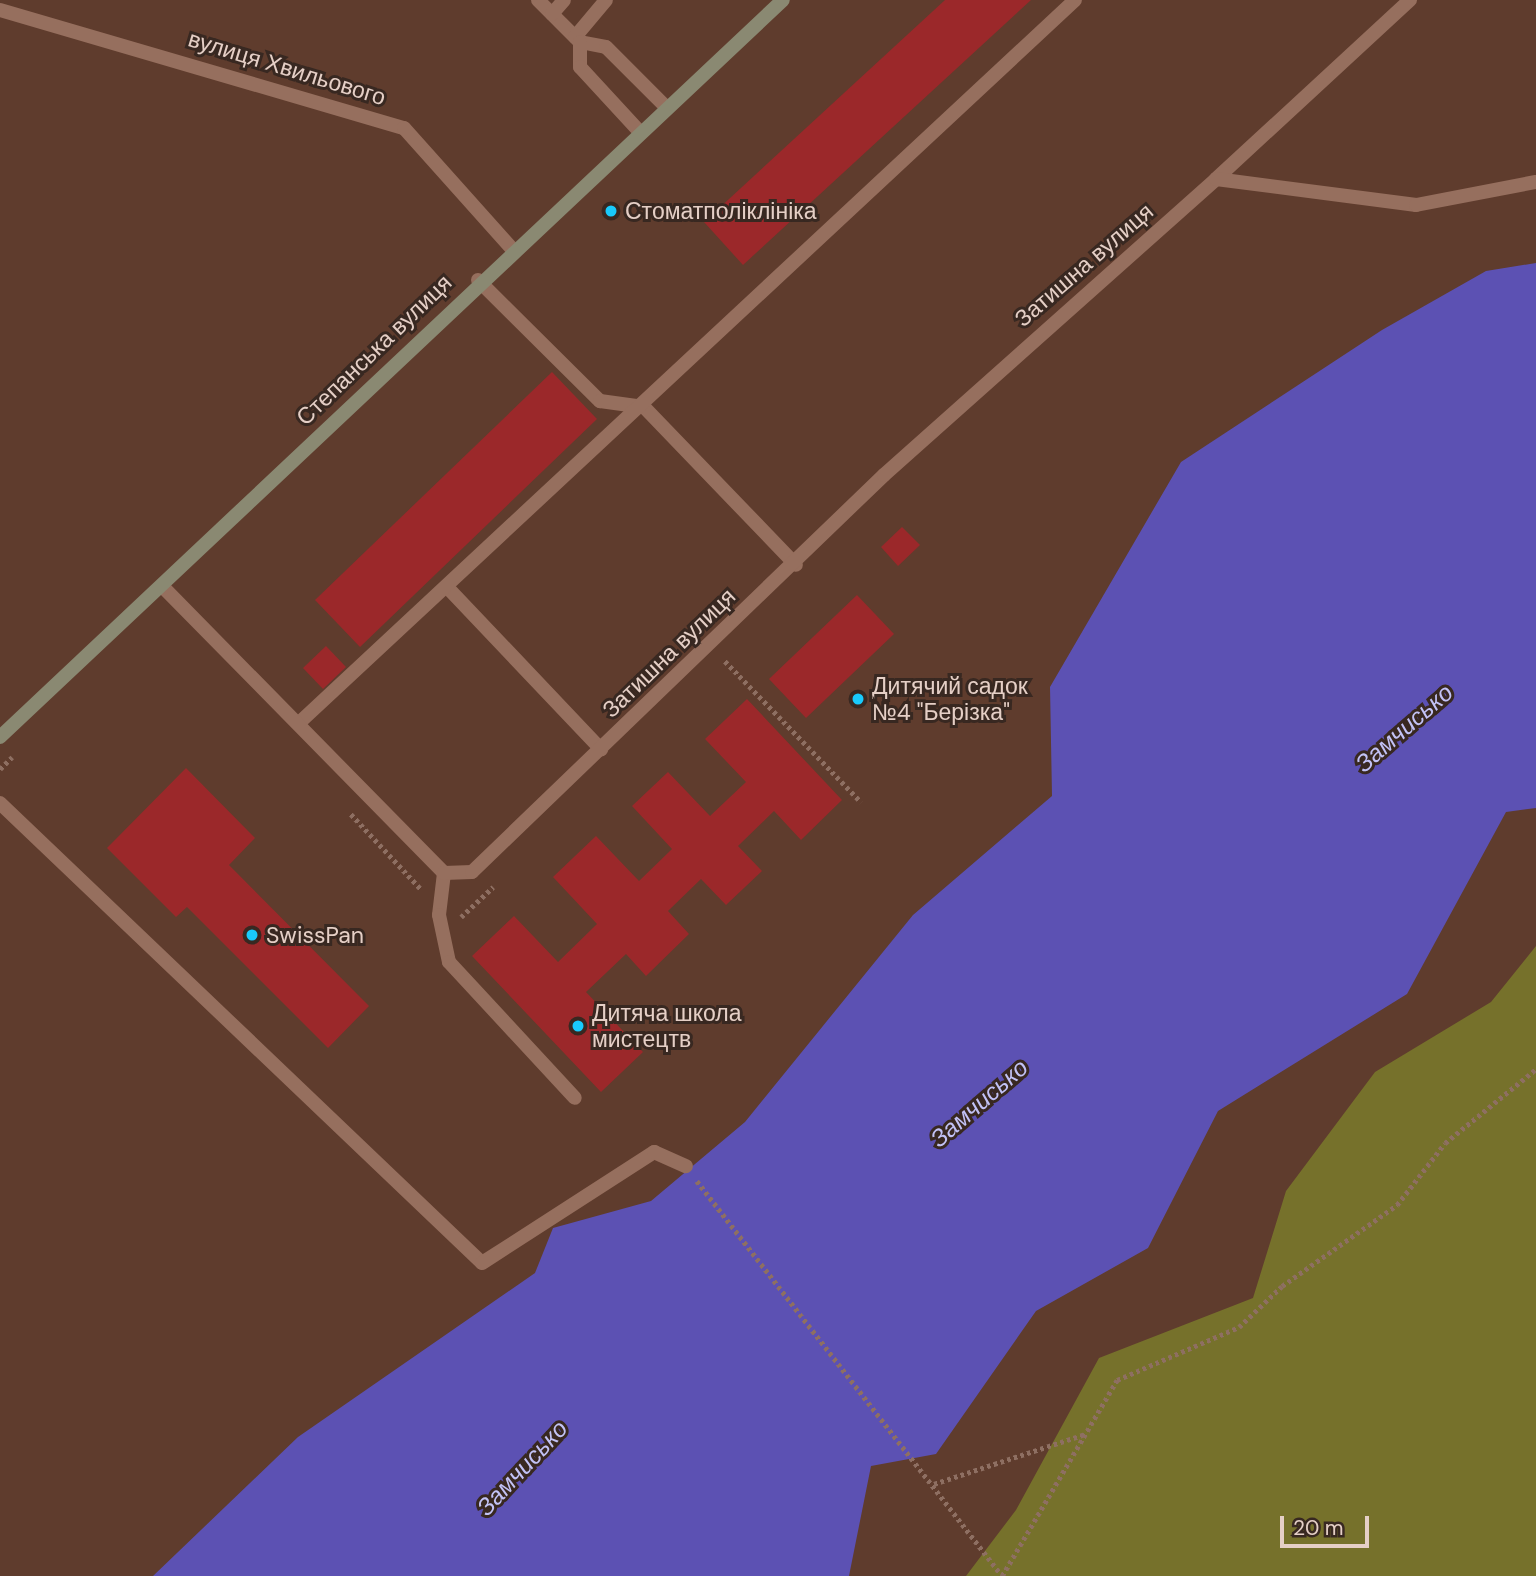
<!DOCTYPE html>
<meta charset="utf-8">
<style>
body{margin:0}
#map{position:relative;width:1536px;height:1576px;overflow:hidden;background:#5f3c2d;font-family:"DM Sans",sans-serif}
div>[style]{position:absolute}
.green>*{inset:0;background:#76712b}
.water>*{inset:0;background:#5c51b3}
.building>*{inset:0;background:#9b282a}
.path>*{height:4.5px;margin-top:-2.25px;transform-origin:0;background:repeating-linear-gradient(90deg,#8e6f62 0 3.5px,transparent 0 7px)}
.service>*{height:14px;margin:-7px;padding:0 7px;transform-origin:7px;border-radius:7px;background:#966f5e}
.minor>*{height:14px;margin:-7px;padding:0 7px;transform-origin:7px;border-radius:7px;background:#966f5e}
.secondary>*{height:14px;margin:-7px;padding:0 7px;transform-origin:7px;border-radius:7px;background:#8a8972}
.dots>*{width:19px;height:19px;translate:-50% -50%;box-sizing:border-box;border:4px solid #382821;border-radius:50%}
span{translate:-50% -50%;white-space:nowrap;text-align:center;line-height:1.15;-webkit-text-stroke:6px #382821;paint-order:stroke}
.street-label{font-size:23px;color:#e5cfc6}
.poi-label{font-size:23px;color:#e5cfc6}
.left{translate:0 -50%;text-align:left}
.water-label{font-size:24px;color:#c2c2f6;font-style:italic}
.scale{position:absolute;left:1280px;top:1516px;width:89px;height:32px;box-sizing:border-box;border:4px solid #e5cfc6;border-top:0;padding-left:9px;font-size:21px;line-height:24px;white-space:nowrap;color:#e5cfc6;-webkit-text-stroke:5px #382821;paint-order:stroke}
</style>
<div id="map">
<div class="green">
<div style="clip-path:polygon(1536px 946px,1536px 1576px,966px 1576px,1016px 1510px,1099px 1358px,1253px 1298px,1286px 1191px,1375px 1072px,1491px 1002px)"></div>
</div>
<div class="water">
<div style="clip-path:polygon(1536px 263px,1536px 808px,1506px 812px,1407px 994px,1218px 1111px,1148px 1248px,1036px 1311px,936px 1454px,871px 1466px,849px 1576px,153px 1576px,298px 1437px,535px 1273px,553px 1228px,651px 1201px,745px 1122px,913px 915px,1052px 796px,1050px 687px,1181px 462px,1382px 330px,1486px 271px)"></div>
</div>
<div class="building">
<div style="clip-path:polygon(945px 0,1031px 0,743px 265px,704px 222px)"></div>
<div style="clip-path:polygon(552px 372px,597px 419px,360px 647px,315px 600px)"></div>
<div style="clip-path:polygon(902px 527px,920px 545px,898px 566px,881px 547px)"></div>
<div style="clip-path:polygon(857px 595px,894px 634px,806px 718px,769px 679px)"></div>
<div style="clip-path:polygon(326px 646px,346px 667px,323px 689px,303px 668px)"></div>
<div style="clip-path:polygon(747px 699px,842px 800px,801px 840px,774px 811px,738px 846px,762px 871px,726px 905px,701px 879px,668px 911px,689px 934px,646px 976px,626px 954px,586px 992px,643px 1052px,601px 1092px,472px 956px,514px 916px,558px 962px,597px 924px,553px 877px,596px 836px,639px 881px,672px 849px,632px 806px,668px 772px,710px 816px,746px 782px,705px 739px)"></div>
<div style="clip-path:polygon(186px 768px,255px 838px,229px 865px,369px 1006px,328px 1048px,187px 907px,176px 917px,107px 848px)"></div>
</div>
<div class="path">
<div style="left:725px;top:661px;width:196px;rotate:46deg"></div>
<div style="left:0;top:769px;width:17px;rotate:-45deg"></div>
<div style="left:351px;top:814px;width:103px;rotate:47deg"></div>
<div style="left:461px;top:917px;width:44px;rotate:-43.2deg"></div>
<div style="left:697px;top:1181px;width:498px;rotate:52.3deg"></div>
<div style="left:934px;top:1484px;width:159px;rotate:-18.3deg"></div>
<div style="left:1002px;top:1576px;width:227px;rotate:-59.6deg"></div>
<div style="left:1117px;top:1380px;width:133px;rotate:-23.5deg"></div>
<div style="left:1239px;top:1327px;width:59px;rotate:-43.6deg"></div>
<div style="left:1282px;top:1286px;width:141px;rotate:-35.2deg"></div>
<div style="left:1397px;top:1205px;width:78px;rotate:-52.3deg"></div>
<div style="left:1445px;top:1143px;width:117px;rotate:-39.1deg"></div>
</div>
<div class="service">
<div style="left:1216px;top:179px;width:264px;rotate:-42.7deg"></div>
<div style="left:478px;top:280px;width:172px;rotate:44.8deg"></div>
<div style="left:600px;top:401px;width:44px;rotate:7.8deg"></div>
<div style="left:644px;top:407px;width:219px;rotate:46.1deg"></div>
<div style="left:447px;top:587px;width:224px;rotate:46.5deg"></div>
<div style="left:300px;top:722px;width:1059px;rotate:-42.97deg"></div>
<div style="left:0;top:803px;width:666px;rotate:43.66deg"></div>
<div style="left:482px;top:1263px;width:205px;rotate:-32.8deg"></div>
<div style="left:654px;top:1152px;width:35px;rotate:24deg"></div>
<div style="left:444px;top:873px;width:42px;rotate:96.8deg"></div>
<div style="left:439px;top:915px;width:48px;rotate:78deg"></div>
<div style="left:449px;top:962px;width:185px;rotate:47.2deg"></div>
</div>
<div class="minor">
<div style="left:538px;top:0;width:59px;rotate:45deg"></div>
<div style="left:580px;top:42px;width:26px;rotate:11deg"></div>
<div style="left:606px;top:47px;width:85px;rotate:45deg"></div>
<div style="left:0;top:10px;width:421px;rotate:16.3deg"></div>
<div style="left:404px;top:128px;width:162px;rotate:48.2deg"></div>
<div style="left:552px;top:14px;width:18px;rotate:-49deg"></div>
<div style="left:575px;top:37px;width:48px;rotate:-50deg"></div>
<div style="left:580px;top:42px;width:25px;rotate:90deg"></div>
<div style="left:580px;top:67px;width:88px;rotate:47.3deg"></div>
<div style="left:163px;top:587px;width:401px;rotate:45.5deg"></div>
<div style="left:444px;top:873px;width:28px;rotate:-2deg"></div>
<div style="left:472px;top:872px;width:572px;rotate:-43.94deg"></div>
<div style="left:884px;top:475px;width:445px;rotate:-41.7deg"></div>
<div style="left:1216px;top:179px;width:202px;rotate:7.4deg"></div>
<div style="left:1416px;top:205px;width:122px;rotate:-10.9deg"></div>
</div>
<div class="secondary">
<div style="left:0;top:737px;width:1075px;rotate:-43.27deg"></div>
</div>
<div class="dots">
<div style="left:611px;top:211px;background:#19cafc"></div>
<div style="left:858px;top:699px;background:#19cafc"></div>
<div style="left:252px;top:935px;background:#19cafc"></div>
<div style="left:578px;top:1026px;background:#19cafc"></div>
</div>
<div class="street-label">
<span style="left:287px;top:68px;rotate:17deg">вулиця Хвильового</span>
<span style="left:1084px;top:265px;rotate:-41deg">Затишна вулиця</span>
<span style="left:374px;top:350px;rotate:-44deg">Степанська вулиця</span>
<span style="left:669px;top:653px;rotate:-44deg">Затишна вулиця</span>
</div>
<div class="poi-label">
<span class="left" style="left:625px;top:211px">Стоматполіклініка</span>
<span class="left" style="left:872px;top:699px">Дитячий садок<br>№4 "Берізка"</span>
<span class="left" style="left:266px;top:935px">SwissPan</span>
<span class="left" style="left:592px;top:1026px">Дитяча школа<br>мистецтв</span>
</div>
<div class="water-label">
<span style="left:1404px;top:728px;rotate:-41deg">Замчисько</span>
<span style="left:979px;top:1103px;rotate:-41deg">Замчисько</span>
<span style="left:522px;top:1468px;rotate:-47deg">Замчисько</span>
</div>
<div class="scale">20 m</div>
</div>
